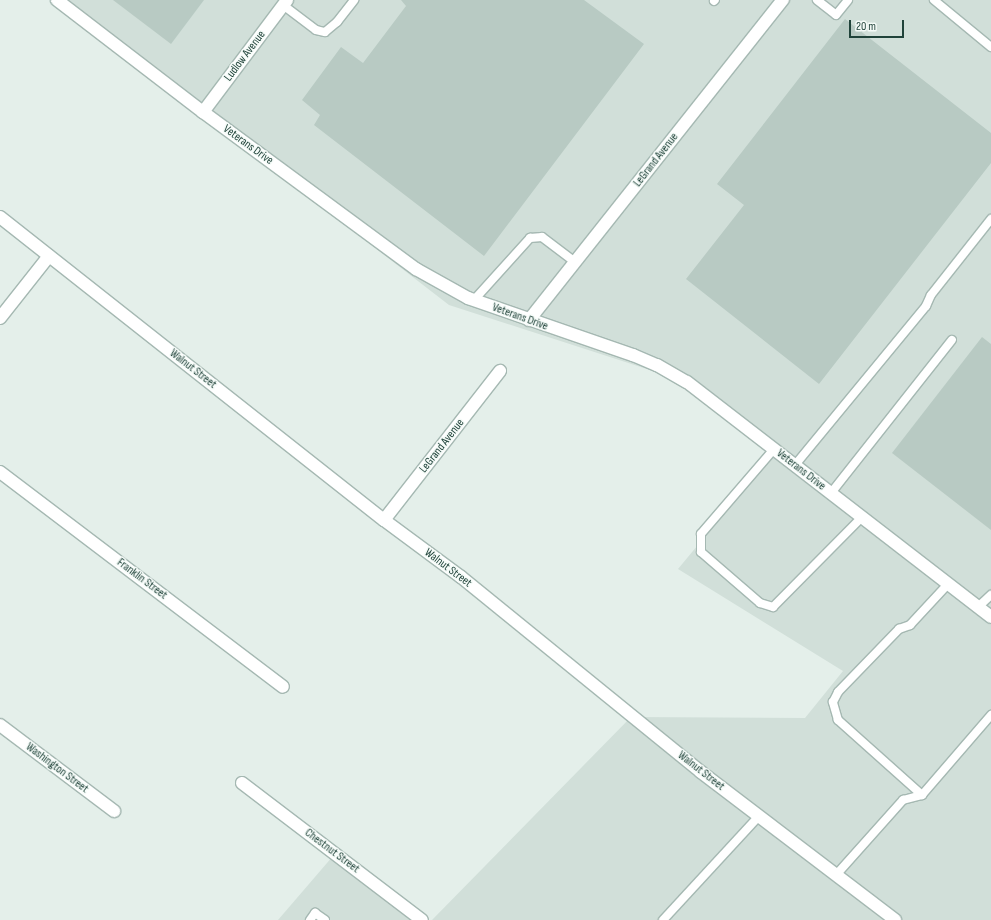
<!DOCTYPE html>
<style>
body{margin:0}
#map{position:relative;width:991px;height:920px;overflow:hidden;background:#e4efea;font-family:"Sofia Sans Condensed",sans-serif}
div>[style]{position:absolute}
.built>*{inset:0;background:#d1dfd9}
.building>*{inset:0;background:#b8cac3}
.roads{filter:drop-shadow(1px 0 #a5b8b2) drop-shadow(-1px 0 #a5b8b2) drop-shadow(0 1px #a5b8b2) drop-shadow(0 -1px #a5b8b2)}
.lane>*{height:8px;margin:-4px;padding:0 4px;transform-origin:4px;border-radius:4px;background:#fff}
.street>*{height:12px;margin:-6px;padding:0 6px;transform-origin:6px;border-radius:6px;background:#fff}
span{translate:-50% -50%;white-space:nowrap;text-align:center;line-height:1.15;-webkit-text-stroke:3px #f5fbf8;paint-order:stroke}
.street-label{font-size:12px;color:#20433a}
.scale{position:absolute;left:849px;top:20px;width:55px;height:18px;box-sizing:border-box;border:2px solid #20433a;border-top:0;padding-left:5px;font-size:12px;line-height:14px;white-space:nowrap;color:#20433a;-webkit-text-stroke:3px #f5fbf8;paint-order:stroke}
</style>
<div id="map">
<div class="built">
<div style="clip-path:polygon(54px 0,991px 0,991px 920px,432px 920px,631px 717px,805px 718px,843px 671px,678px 569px,776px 451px,687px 382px,449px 305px)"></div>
<div style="clip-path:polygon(333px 856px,410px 920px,278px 920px)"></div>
</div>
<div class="building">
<div style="clip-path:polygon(113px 0,204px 0,171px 44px)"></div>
<div style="clip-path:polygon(401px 0,584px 0,644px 44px,484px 256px,314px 125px,320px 115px,302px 100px,341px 47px,363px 63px,406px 6px)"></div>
<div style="clip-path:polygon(845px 19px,991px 133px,991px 163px,819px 384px,686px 279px,744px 205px,717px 184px)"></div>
<div style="clip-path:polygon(982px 337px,991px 344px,991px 530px,892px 453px)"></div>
</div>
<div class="roads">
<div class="lane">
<div style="left:817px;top:0;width:24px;rotate:38deg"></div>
<div style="left:836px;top:15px;width:19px;rotate:-51deg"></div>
<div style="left:934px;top:0;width:74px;rotate:39.5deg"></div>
<div style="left:714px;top:1px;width:1px;rotate:-45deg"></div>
<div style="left:283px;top:5px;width:41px;rotate:37.1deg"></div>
<div style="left:316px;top:30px;width:9px;rotate:13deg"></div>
<div style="left:325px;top:32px;width:16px;rotate:-40deg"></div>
<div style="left:337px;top:22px;width:28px;rotate:-52deg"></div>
<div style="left:474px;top:300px;width:84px;rotate:-47.9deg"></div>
<div style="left:530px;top:238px;width:12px;rotate:-5deg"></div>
<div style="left:542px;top:237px;width:41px;rotate:37.1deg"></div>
<div style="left:774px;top:449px;width:112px;rotate:130.7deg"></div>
<div style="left:701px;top:534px;width:18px;rotate:90deg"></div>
<div style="left:701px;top:552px;width:78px;rotate:40.8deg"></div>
<div style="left:760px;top:603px;width:14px;rotate:17deg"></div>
<div style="left:773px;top:607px;width:127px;rotate:-45.3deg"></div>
<div style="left:795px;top:465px;width:206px;rotate:-50.5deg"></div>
<div style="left:926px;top:306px;width:12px;rotate:-66deg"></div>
<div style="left:931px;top:295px;width:97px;rotate:-51.7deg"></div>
<div style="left:831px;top:493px;width:195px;rotate:-51.7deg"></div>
<div style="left:978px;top:607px;width:18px;rotate:-43deg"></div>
<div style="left:922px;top:795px;width:113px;rotate:-138.2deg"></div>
<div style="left:838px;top:720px;width:19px;rotate:-106deg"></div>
<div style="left:833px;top:702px;width:11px;rotate:-63deg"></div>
<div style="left:838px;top:692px;width:88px;rotate:-45.9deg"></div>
<div style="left:899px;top:629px;width:12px;rotate:-20deg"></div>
<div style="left:910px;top:625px;width:56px;rotate:-47.2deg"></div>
<div style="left:836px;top:875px;width:101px;rotate:-48.2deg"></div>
<div style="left:903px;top:800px;width:20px;rotate:-15deg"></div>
<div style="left:922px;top:795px;width:106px;rotate:-49.2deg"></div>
<div style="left:310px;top:920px;width:9px;rotate:-54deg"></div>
<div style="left:315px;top:913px;width:12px;rotate:35deg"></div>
<div style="left:663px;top:920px;width:142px;rotate:-47.3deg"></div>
</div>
<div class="street">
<div style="left:57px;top:0;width:184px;rotate:37.5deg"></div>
<div style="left:203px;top:112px;width:265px;rotate:36.4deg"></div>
<div style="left:416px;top:269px;width:60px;rotate:29.1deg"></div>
<div style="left:468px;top:298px;width:175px;rotate:19.1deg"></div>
<div style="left:633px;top:355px;width:26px;rotate:23deg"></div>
<div style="left:657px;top:365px;width:34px;rotate:30deg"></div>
<div style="left:687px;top:382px;width:384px;rotate:37.7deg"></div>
<div style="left:203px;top:112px;width:140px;rotate:-53.1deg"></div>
<div style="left:0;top:217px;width:489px;rotate:38.3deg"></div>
<div style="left:384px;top:520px;width:96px;rotate:36.5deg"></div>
<div style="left:461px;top:577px;width:309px;rotate:39.1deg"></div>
<div style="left:701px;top:772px;width:244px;rotate:37.3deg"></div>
<div style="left:0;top:318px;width:79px;rotate:-51.7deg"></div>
<div style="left:529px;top:320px;width:409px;rotate:-51.6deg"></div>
<div style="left:0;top:472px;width:355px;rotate:37.2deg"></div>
<div style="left:384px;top:520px;width:189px;rotate:-52.1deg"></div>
<div style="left:0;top:725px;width:143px;rotate:37deg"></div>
<div style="left:242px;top:783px;width:226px;rotate:37.3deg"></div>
</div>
</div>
<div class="street-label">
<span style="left:245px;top:56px;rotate:-53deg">Ludlow Avenue</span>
<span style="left:248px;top:145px;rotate:36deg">Veterans Drive</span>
<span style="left:656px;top:160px;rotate:-52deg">LeGrand Avenue</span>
<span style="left:520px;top:317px;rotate:20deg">Veterans Drive</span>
<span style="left:193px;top:369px;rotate:38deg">Walnut Street</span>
<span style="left:442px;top:446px;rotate:-52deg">LeGrand Avenue</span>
<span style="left:801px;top:470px;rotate:38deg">Veterans Drive</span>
<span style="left:448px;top:568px;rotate:37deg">Walnut Street</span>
<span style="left:142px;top:579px;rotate:37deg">Franklin Street</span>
<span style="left:57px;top:768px;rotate:37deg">Washington Street</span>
<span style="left:701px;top:771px;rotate:38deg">Walnut Street</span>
<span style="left:332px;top:851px;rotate:37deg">Chestnut Street</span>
</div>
<div class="scale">20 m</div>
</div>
